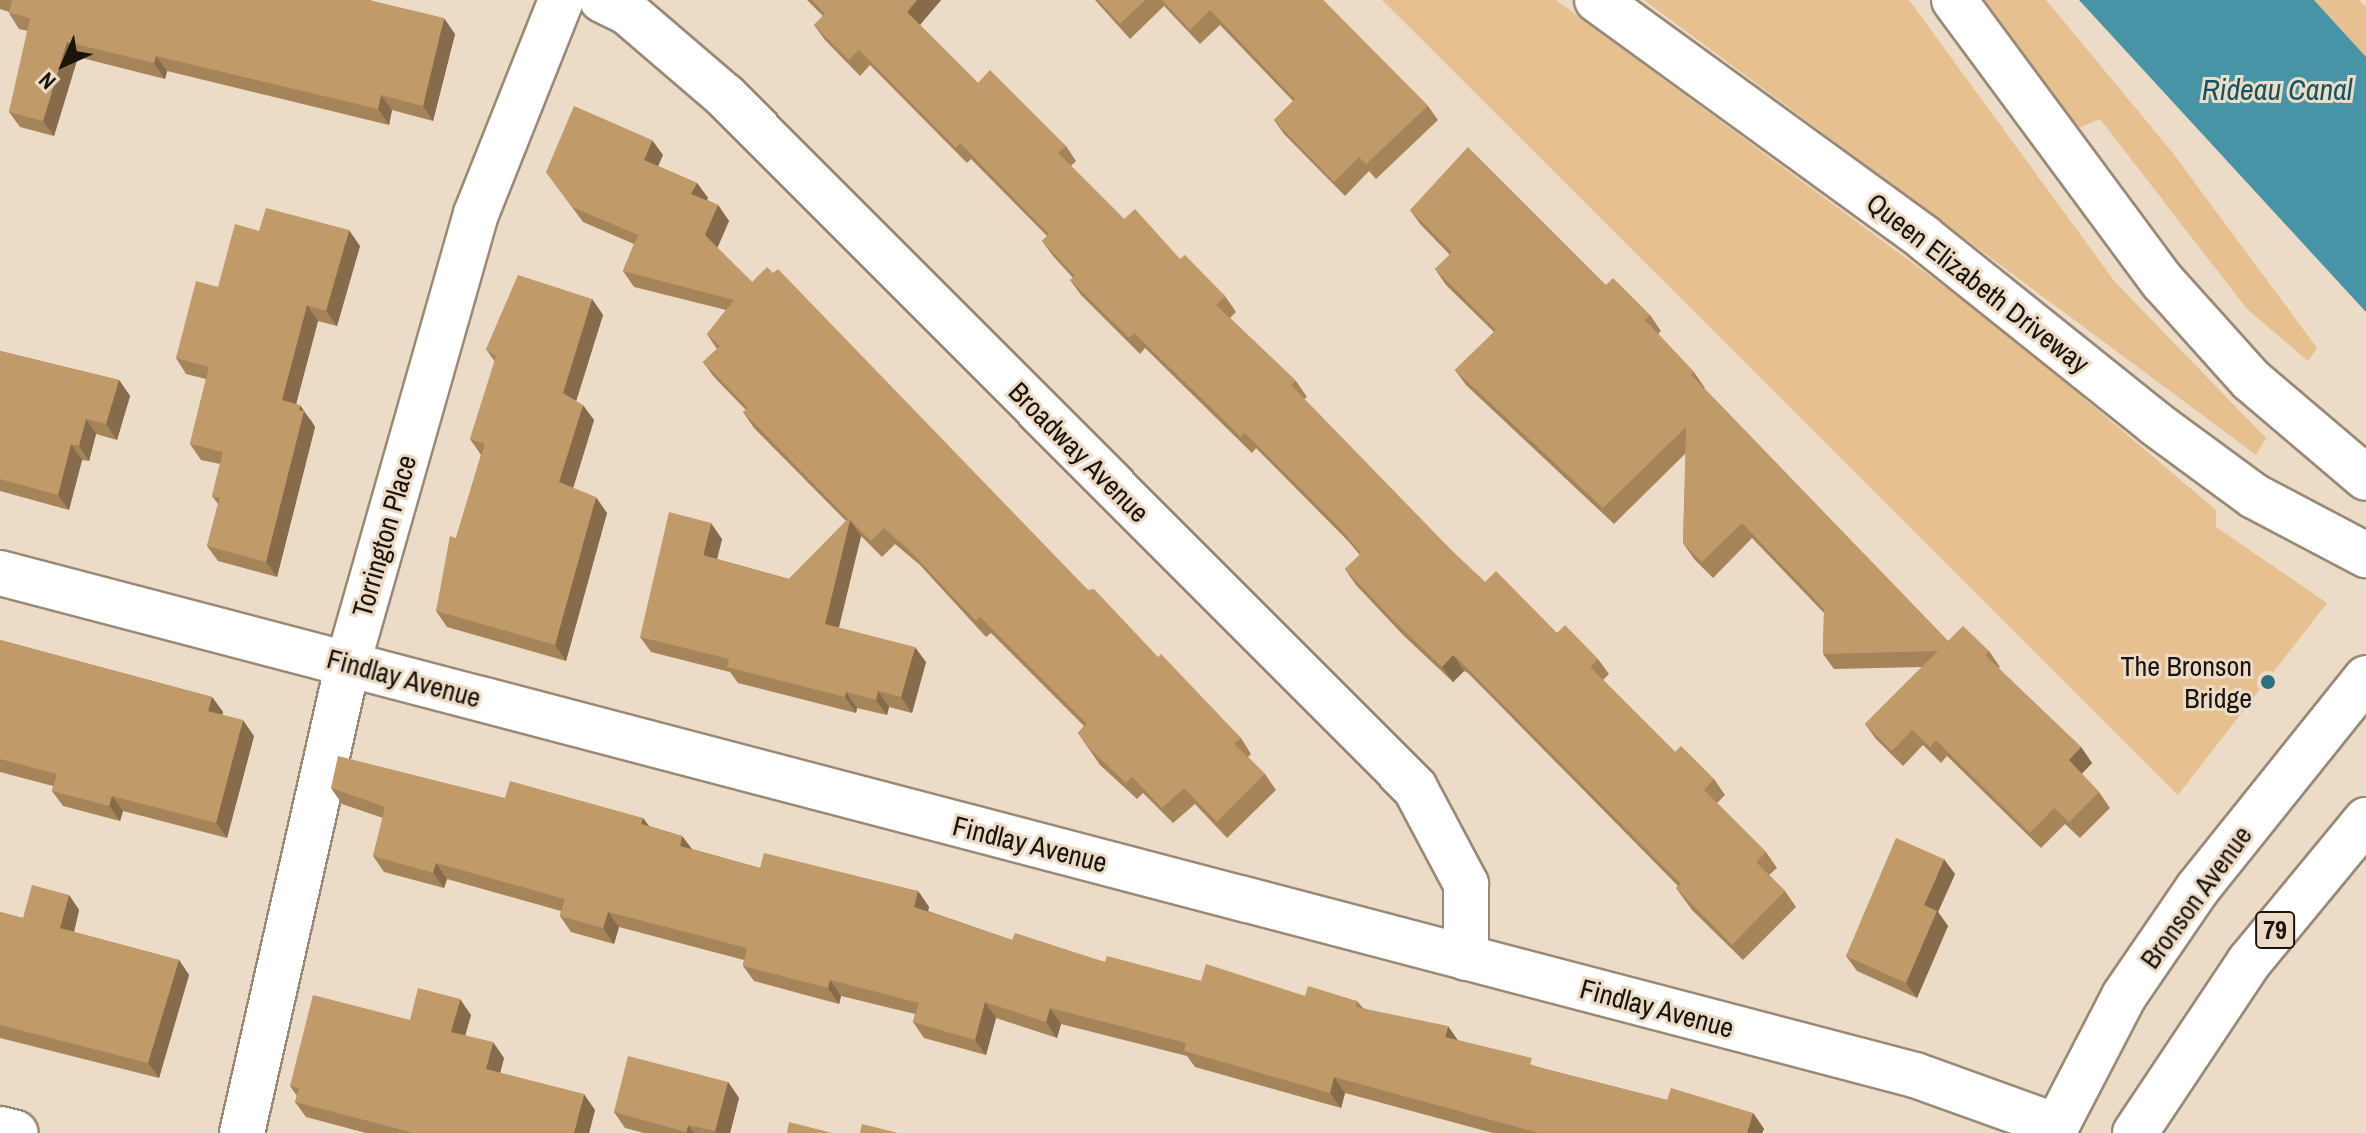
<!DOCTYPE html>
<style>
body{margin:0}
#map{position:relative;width:2366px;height:1133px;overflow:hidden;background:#ecdbc6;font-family:"Archivo Narrow",sans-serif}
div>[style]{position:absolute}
.green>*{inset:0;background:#e6c08e}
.water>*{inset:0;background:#4794a6}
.roads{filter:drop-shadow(2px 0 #998976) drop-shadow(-2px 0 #998976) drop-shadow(0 2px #998976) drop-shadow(0 -2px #998976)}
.minor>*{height:44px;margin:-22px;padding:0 22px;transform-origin:22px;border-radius:22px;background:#fff}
.major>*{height:44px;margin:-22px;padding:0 22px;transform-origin:22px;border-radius:22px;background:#fff}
.wall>*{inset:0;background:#a5845a}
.shaded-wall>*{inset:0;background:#866c4a}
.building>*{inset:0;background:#c09a69}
.dots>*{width:22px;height:22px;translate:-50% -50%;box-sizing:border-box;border:4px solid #ecdbc6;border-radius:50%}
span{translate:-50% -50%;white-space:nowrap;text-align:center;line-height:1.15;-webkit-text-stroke:6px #ecdbc6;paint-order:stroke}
.shield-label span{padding:2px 6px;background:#ecdbc6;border:2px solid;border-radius:6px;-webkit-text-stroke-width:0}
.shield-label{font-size:26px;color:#1a140c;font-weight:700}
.street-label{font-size:28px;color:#1a140c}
.poi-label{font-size:28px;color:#1a140c}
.right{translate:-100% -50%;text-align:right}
.water-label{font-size:30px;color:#125461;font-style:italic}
.north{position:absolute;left:24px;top:24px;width:80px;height:80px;-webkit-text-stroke:6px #ecdbc6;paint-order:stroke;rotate:225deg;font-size:22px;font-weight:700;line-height:32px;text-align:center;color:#1a140c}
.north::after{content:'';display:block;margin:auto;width:28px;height:36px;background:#1a140c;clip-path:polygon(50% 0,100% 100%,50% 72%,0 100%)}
</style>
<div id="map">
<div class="green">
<div style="clip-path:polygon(1382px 0,1556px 0,2002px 329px,2216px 510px,2216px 527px,2327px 603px,2178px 795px)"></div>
<div style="clip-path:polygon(1644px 0,1909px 0,2115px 282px,2266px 438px,2256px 455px)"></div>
<div style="clip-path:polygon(1976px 0,2046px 0,2172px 152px,2317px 348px,2308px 361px,2247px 309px,2100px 119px,2074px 130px)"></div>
<div style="clip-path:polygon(2314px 0,2359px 0,2366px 7px,2366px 57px)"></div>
</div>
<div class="water">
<div style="clip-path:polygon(2079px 0,2314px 0,2366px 57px,2366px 312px)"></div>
</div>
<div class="roads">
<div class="minor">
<div style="left:602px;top:0;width:28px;rotate:26deg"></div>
<div style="left:627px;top:12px;width:129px;rotate:40.6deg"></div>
<div style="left:725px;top:96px;width:977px;rotate:45.08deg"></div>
<div style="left:1415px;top:788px;width:109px;rotate:62deg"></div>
<div style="left:1466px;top:884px;width:74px;rotate:90deg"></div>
<div style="left:0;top:573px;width:1980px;rotate:14.69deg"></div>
<div style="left:1915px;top:1075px;width:151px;rotate:19.8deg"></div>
<div style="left:0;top:1129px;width:16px;rotate:14deg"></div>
<div style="left:242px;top:1133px;width:482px;rotate:-77.3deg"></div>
<div style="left:348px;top:663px;width:467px;rotate:-74.1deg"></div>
<div style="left:476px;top:214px;width:230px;rotate:-68.3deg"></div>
</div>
<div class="major">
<div style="left:1597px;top:0;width:404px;rotate:36deg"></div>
<div style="left:1924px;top:238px;width:297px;rotate:38.7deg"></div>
<div style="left:2156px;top:424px;width:122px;rotate:36.3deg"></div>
<div style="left:2254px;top:496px;width:127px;rotate:27.8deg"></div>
<div style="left:1954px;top:0;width:351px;rotate:53.5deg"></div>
<div style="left:2163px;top:282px;width:132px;rotate:48.1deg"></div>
<div style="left:2251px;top:380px;width:151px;rotate:40.4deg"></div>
<div style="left:2053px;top:1133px;width:154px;rotate:-62.6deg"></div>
<div style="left:2124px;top:996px;width:131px;rotate:-55.6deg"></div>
<div style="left:2198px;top:888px;width:269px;rotate:-51.3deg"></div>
<div style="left:2135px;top:1133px;width:206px;rotate:-56.3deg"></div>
<div style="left:2249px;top:962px;width:184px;rotate:-50.5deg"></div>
</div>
</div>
<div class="wall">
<div style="clip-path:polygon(0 0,369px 0,455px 34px,433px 121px,392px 110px,389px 125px,167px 71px,165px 79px,78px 57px,54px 136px,20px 127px,9px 112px,28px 31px,19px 29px,9px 13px,9px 12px,0 9px)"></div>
<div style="clip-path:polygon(807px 0,941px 0,920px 25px,978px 83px,1066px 146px,1076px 161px,1071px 166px,1124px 219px,1180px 259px,1225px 296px,1236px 312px,1230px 318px,1296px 381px,1307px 397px,1304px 399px,1452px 551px,1485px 582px,1557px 633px,1598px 659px,1609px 674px,1603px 680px,1675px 752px,1714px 779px,1725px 795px,1717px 803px,1766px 852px,1777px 868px,1769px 875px,1785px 891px,1796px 907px,1743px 960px,1692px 910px,1676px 888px,1678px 886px,1468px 673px,1464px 671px,1453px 682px,1403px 635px,1356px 585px,1345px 569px,1360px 555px,1349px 542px,1256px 448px,1252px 453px,1145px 348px,1140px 354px,1081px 295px,1070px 280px,1073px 278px,1053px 256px,1042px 241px,1047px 236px,971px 159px,967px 163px,870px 65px,860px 76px,825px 40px,814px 25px,823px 16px)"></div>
<div style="clip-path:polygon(1095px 0,1323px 0,1428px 106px,1438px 120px,1376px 179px,1369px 171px,1345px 196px,1284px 134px,1274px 120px,1293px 101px,1220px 25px,1200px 44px,1164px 6px,1130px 39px)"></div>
<div style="clip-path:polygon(663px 155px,658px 166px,697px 183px,708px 198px,707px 200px,718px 205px,729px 221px,717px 248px,752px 282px,1088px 590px,1241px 738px,1251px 754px,1248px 757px,1265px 774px,1276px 790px,1227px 838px,1195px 804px,1173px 823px,1143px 793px,1137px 799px,1100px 765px,1078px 733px,1084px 726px,991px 633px,986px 637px,920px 565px,895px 544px,882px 557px,861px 536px,838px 628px,926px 662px,912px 713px,889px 707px,887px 715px,857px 708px,856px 713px,738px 683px,730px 672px,651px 652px,640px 637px,722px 539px,717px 559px,789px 579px,846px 521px,754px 428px,743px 412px,746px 410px,714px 377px,703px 362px,717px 349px,707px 334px,726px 310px,634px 287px,623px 271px,634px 244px,583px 222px,546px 172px)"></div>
<div style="clip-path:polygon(1410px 210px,1606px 285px,1650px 315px,1661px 331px,1658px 334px,1694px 372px,1705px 388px,1704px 388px,1948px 641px,1989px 651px,2000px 667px,1998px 668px,2081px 747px,2092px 763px,2082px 774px,2099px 792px,2110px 808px,2080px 838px,2065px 824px,2041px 848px,1947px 756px,1941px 763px,1923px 745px,1903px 766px,1876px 739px,1865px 724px,1922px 667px,1834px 669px,1823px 654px,1824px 613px,1752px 538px,1713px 578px,1694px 559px,1683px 543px,1686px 453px,1614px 524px,1466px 385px,1455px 370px,1494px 332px,1446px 285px,1435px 269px,1450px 255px,1421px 225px)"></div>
<div style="clip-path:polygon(259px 231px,360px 246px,337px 326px,318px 321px,296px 404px,311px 420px,315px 427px,277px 577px,218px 561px,207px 546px,218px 504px,212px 496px,220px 464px,201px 460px,190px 444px,206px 379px,186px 374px,176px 358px,218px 287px)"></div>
<div style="clip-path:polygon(592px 299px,603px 315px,576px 401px,594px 420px,573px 488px,607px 513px,566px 661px,447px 627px,436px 611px,456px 538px,481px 455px,470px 439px,495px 362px,486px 349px)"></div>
<div style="clip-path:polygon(0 351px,119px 380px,130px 396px,117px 440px,96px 434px,89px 461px,82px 460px,69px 510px,0 491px)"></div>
<div style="clip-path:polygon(0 640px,212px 697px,223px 712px,222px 715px,254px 736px,227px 838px,123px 811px,120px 821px,63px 806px,52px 791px,53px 786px,0 772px)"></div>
<div style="clip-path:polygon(331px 788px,505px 798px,643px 818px,649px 826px,682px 836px,692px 849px,760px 868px,918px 891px,929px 907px,928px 911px,1012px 940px,1105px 962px,1201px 981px,1305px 996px,1357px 1001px,1363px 1008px,1538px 1067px,1667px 1100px,1753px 1113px,1764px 1129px,1762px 1133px,1493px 1133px,1345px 1093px,1341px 1108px,1195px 1067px,1187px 1056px,1061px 1024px,1057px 1038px,996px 1018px,986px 1055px,924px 1038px,913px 1022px,915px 1014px,841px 996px,839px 1004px,754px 981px,743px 966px,744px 960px,619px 927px,614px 944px,571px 932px,560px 916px,561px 911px,447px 879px,444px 888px,384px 872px,373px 856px,383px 818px,342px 804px)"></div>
<div style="clip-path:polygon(1955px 874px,1938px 912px,1948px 926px,1917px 998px,1857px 971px,1846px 956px)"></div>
<div style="clip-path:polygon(69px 895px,79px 910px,74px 932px,179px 960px,189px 975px,159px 1078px,0 1038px,0 912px,23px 918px)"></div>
<div style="clip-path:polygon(471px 1015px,465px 1035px,504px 1058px,500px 1073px,595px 1110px,589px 1133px,366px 1133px,306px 1117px,295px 1102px,297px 1096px,290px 1086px,410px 1020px)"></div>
<div style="clip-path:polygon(728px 1082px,739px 1098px,730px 1133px,644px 1133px,625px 1128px,614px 1112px)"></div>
</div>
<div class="shaded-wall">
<div style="clip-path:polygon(917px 0,941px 0,918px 27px,907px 12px)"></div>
<div style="clip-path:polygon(444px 18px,455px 34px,433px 121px,423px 106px)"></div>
<div style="clip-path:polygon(67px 42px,78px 57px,54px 136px,43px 121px)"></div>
<div style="clip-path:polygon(156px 56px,167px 71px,165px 79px,154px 63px)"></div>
<div style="clip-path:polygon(381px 95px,392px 110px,389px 125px,378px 109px)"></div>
<div style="clip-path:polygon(652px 140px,663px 155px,654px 175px,644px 160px)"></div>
<div style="clip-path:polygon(697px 183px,708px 198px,702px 209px,691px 194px)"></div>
<div style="clip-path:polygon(718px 205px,729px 221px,716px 251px,705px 235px)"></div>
<div style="clip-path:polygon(349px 230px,360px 246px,337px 326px,326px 311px)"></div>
<div style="clip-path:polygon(592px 299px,603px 315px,574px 408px,563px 393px)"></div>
<div style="clip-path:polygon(307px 305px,318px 321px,293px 416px,282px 400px)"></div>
<div style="clip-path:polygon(119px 380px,130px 396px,117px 440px,106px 424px)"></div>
<div style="clip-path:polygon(300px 405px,315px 427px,277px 577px,266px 562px)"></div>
<div style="clip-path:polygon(583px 405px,594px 420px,570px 498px,559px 482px)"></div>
<div style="clip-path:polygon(86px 419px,96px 434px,89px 461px,79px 446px)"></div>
<div style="clip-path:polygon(71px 444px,82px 460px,69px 510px,58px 495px)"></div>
<div style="clip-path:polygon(596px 497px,607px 513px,566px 661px,555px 645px)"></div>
<div style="clip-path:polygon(850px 520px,861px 536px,836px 640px,825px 624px)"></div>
<div style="clip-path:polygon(711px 523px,722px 539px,714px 571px,703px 555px)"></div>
<div style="clip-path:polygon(915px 647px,926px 662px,912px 713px,901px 697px)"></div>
<div style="clip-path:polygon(1453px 655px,1464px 671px,1453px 682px,1442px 667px)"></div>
<div style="clip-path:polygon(878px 691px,889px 707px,887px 715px,876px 700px)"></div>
<div style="clip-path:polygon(846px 692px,857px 708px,856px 713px,845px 697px)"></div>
<div style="clip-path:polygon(212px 697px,223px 712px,219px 727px,208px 711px)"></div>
<div style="clip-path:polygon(243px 720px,254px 736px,227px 838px,216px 823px)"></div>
<div style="clip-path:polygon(2081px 747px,2092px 763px,2080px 775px,2069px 760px)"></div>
<div style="clip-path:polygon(112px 796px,123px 811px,120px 821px,109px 806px)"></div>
<div style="clip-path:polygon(643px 818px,654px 833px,641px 824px)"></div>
<div style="clip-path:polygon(682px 836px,693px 851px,680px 846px)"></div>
<div style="clip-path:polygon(1944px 859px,1955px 874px,1938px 912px,1948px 926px,1917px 998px,1906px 983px,1924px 905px)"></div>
<div style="clip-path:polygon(436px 863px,447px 879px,444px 888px,433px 873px)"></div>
<div style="clip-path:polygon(918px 891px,929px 907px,925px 922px,914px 907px)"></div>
<div style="clip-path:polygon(69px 895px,79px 910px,71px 944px,60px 928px)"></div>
<div style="clip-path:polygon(608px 912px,619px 927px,614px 944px,603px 928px)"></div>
<div style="clip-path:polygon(179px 960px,189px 975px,159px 1078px,148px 1063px)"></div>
<div style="clip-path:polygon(830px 980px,841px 996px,839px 1004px,828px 988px)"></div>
<div style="clip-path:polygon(460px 999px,471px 1015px,462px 1047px,451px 1032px)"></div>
<div style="clip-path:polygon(985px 1002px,996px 1018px,986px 1055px,975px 1040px)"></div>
<div style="clip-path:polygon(1050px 1008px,1061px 1024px,1057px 1038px,1046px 1022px)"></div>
<div style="clip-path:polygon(1448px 1026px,1459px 1042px,1445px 1037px)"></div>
<div style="clip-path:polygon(493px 1042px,504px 1058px,497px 1085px,486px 1069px)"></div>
<div style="clip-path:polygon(1334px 1077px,1345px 1093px,1341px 1108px,1330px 1093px)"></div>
<div style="clip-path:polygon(728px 1082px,739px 1098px,730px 1133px,716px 1133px,715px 1131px)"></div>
<div style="clip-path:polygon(584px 1094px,595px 1110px,589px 1133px,574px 1133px)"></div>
<div style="clip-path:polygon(1753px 1113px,1764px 1129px,1762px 1133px,1747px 1133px)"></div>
<div style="clip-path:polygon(688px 1125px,694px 1133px,687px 1133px)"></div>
</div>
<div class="building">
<div style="clip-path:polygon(12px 0,369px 0,444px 18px,423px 106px,381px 95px,378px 109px,156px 56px,154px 63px,67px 42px,43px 121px,9px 112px,30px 18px,9px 13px)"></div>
<div style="clip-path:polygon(812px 0,917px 0,907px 12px,978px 83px,990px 70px,1066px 146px,1058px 153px,1124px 219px,1135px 209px,1180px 259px,1185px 255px,1225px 296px,1216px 305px,1296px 381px,1291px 385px,1452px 551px,1485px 582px,1496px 571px,1557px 633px,1565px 625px,1598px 659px,1590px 667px,1675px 752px,1681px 746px,1714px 779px,1704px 790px,1766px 852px,1756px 862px,1785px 891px,1732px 945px,1682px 894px,1676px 888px,1681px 884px,1457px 658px,1453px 655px,1442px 667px,1392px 619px,1345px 569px,1361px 553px,1339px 527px,1245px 433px,1241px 437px,1134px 333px,1129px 338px,1070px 280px,1075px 276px,1042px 241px,1049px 234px,960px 143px,956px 148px,859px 50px,849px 60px,814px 25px,825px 14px)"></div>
<div style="clip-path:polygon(1098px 0,1145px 0,1120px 24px)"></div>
<div style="clip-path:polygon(1162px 0,1323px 0,1428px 106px,1366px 164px,1359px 157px,1334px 182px,1274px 120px,1295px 99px,1210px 10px,1190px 30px)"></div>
<div style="clip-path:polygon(574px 106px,652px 140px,644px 160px,697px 183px,691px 194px,718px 205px,705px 235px,752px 282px,767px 267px,773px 273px,778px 269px,1088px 590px,1094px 589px,1158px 657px,1161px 654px,1241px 738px,1234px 744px,1265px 774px,1217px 822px,1184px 788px,1162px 808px,1132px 777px,1126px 783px,1090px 749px,1078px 733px,1087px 724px,980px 617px,976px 621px,909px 550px,884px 528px,871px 541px,850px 520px,825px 624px,915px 647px,901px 697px,878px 691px,876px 700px,846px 692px,845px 697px,727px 667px,729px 659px,640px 637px,669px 512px,711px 523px,703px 555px,789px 579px,848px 519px,743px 412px,748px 408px,703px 362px,720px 346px,707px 334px,734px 300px,623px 271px,638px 235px,572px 207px,546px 172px)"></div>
<div style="clip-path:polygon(1468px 147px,1606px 285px,1613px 278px,1650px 315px,1645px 320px,1694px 372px,1691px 375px,1948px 641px,1963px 626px,1989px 651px,1985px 655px,2081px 747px,2069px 760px,2099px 792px,2069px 822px,2054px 808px,2030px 833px,1936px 740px,1930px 747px,1912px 730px,1892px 751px,1865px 724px,1938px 651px,1823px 654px,1824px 609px,1742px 523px,1702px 562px,1683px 543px,1686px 427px,1603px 508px,1455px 370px,1496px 330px,1435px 269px,1452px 252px,1410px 210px)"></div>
<div style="clip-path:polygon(266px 208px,349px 230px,326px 311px,307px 305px,282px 400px,300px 405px,299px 410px,304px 411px,266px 562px,207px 546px,220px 498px,212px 496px,223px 452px,190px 444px,209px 367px,176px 358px,196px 281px,218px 287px,235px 224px,259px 231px)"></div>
<div style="clip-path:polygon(518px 275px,592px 299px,563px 393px,583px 405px,559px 482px,596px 497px,555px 645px,436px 611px,450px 536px,456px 538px,485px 444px,470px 439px,496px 356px,486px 349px)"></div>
<div style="clip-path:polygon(0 351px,119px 380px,106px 424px,86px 419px,79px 446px,71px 444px,58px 495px,0 479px)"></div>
<div style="clip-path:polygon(0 640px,212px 697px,208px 711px,243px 720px,216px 823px,112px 796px,109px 806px,52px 791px,57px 774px,0 759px)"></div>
<div style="clip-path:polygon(338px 756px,505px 798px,510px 781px,643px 818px,641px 824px,682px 836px,680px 846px,760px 868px,764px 853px,918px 891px,914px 907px,1012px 940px,1015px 933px,1105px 962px,1107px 956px,1201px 981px,1206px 964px,1305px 996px,1308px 986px,1357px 1001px,1356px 1007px,1448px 1026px,1445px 1037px,1532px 1058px,1530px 1065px,1667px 1100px,1671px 1088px,1753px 1113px,1747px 1133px,1539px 1133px,1334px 1077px,1330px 1093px,1184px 1051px,1186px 1043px,1050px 1008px,1046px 1022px,985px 1002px,975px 1040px,913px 1022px,919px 1003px,830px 980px,828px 988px,743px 966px,747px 948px,608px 912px,603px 928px,560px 916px,565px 899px,436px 863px,433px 873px,373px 856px,385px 807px,331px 788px)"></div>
<div style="clip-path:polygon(1896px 838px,1944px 859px,1924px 905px,1937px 911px,1906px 983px,1846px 956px)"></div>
<div style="clip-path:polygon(32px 885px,69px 895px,60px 928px,179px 960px,148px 1063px,0 1025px,0 912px,23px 918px)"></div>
<div style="clip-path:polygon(418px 988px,460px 999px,451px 1032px,493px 1042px,486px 1069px,584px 1094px,574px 1133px,414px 1133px,295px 1102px,299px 1088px,290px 1086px,313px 995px,410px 1020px)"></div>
<div style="clip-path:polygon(628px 1056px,728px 1082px,715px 1131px,688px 1125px,686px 1132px,614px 1112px)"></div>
<div style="clip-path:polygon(789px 1122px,832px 1133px,787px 1133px)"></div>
<div style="clip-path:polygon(862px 1124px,898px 1133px,860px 1133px)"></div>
</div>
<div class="dots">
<div style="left:2268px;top:682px;background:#2c7180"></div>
</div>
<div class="shield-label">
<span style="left:2275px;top:930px">79</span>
</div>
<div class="street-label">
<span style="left:1978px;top:283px;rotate:38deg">Queen Elizabeth Driveway</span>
<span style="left:1079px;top:452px;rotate:45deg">Broadway Avenue</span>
<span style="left:384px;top:536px;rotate:-74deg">Torrington Place</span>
<span style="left:404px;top:678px;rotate:15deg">Findlay Avenue</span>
<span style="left:1030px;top:844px;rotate:14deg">Findlay Avenue</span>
<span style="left:2196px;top:897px;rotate:-54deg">Bronson Avenue</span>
<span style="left:1657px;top:1008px;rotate:15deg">Findlay Avenue</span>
</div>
<div class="poi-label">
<span class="right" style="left:2252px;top:682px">The Bronson<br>Bridge</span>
</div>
<div class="water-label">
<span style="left:2277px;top:89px">Rideau Canal</span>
</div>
<div class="north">N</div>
</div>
